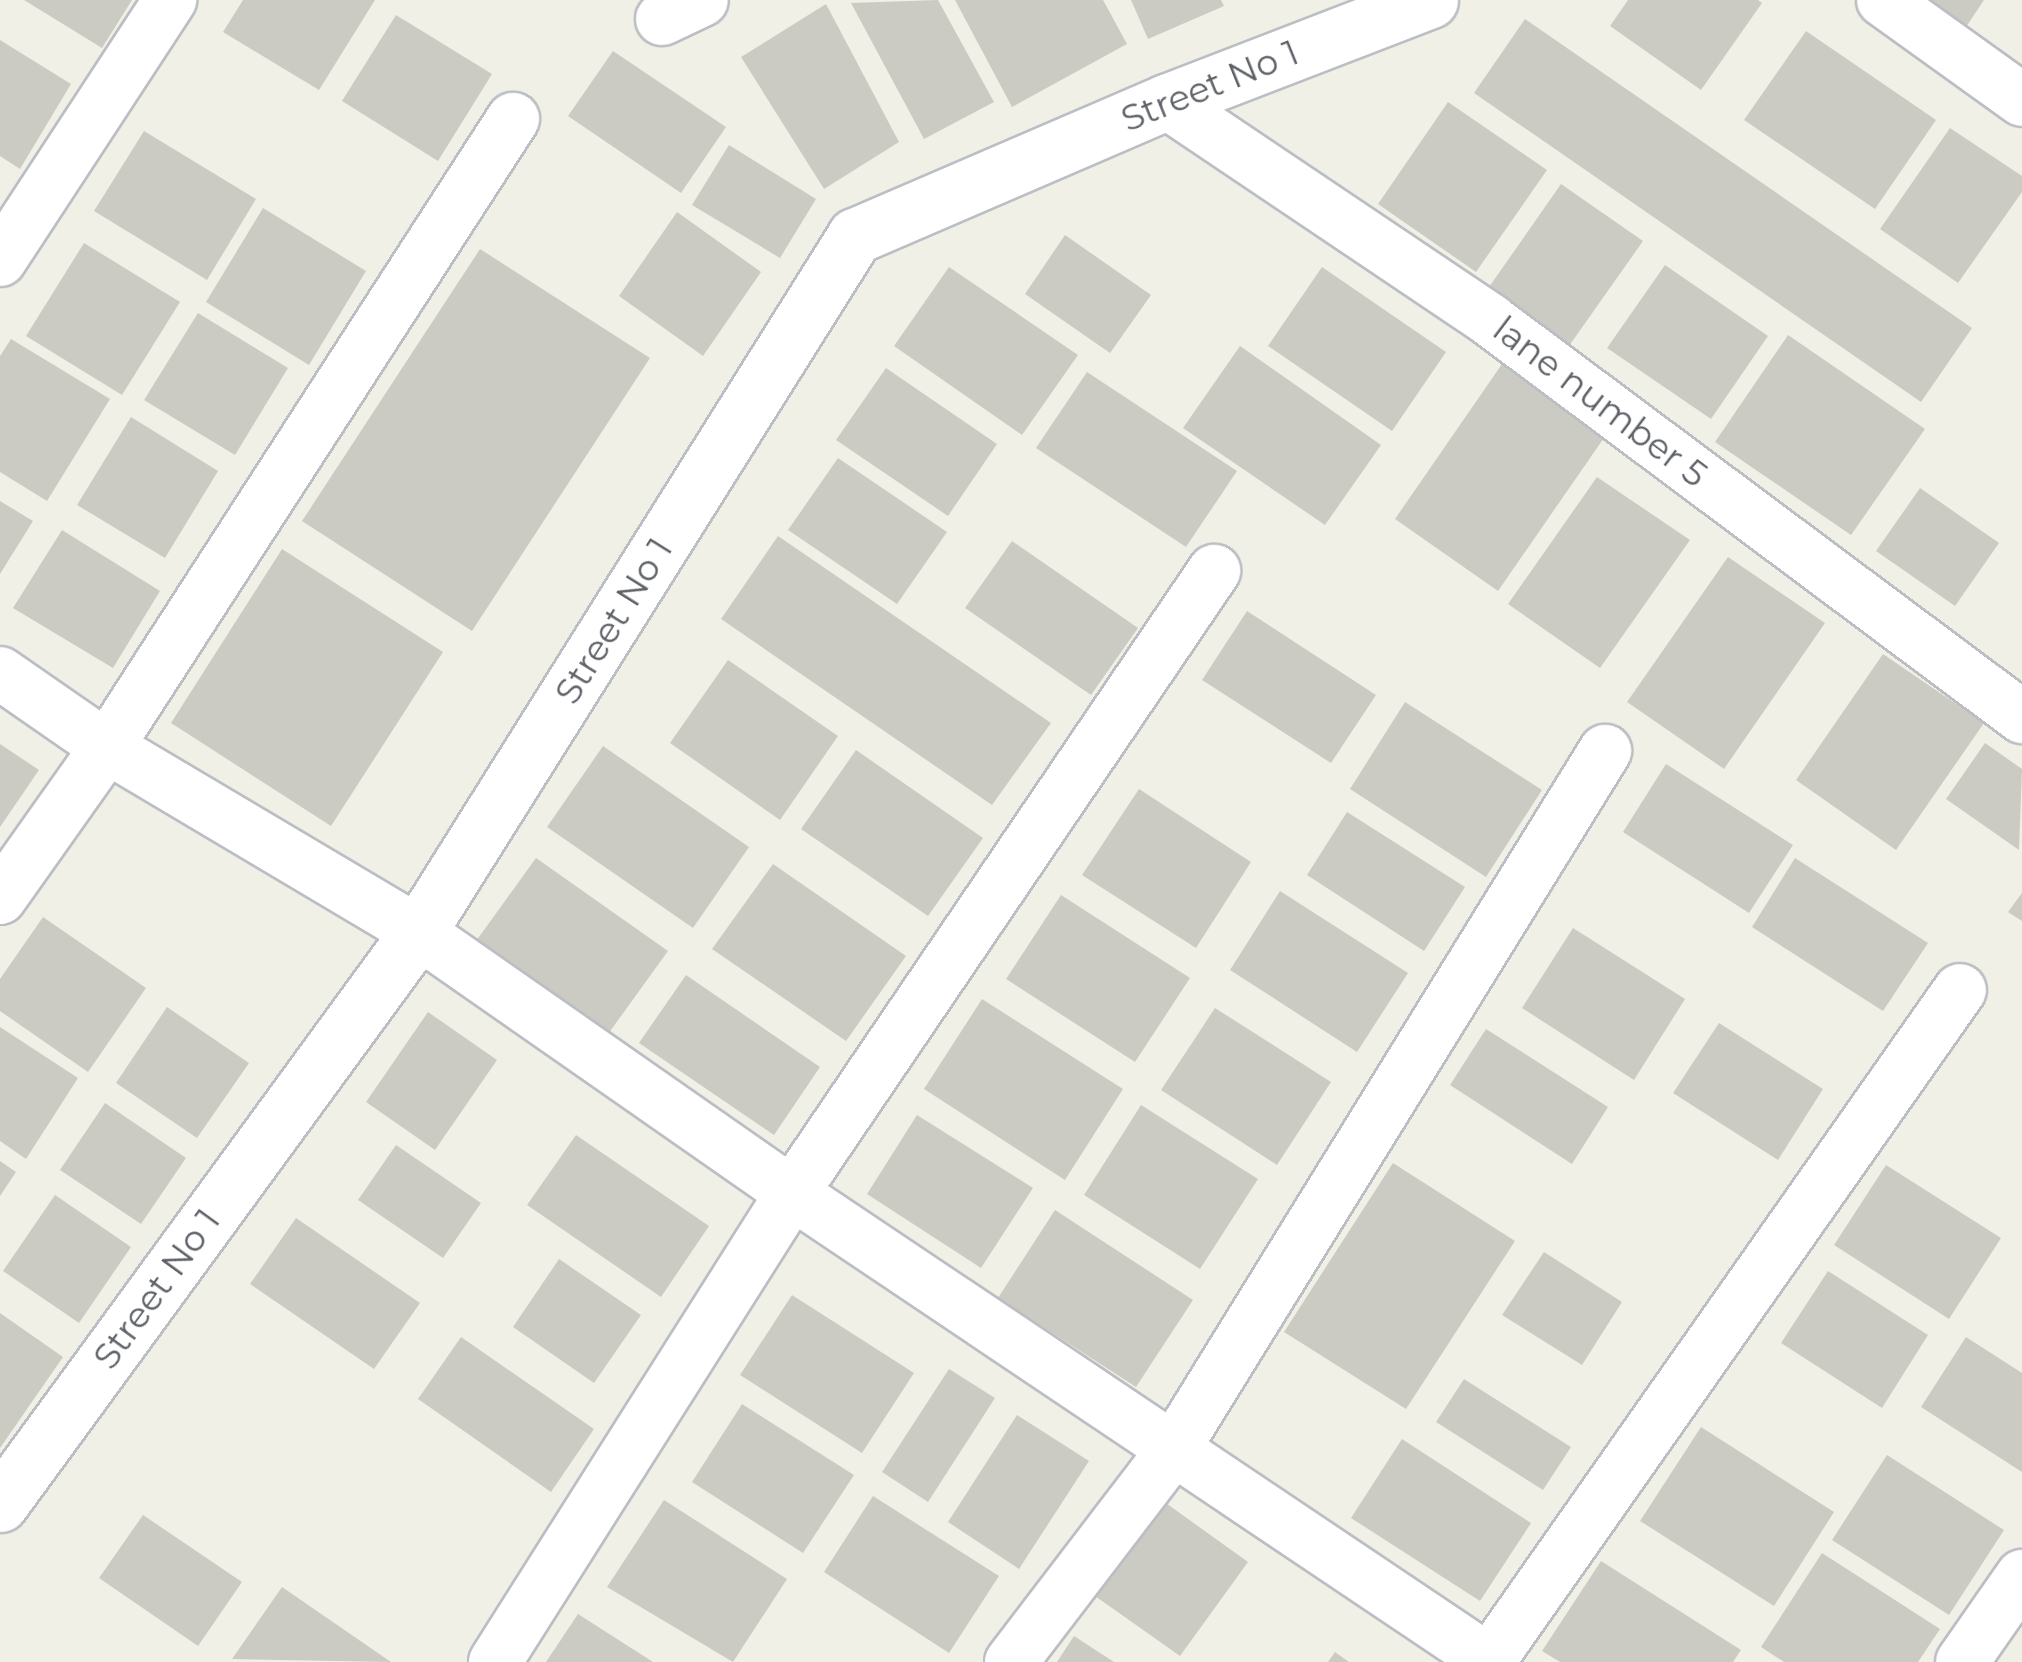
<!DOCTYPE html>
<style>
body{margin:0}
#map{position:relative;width:2022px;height:1662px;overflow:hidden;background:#f1f0e7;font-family:Montserrat,sans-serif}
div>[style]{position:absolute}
.building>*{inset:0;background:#cccbc3}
.roads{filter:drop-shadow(2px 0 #bbbec3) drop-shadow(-2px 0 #bbbec3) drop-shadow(0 2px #bbbec3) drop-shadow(0 -2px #bbbec3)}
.street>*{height:52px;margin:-26px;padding:0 26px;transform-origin:26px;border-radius:26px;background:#fff}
.secondary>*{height:55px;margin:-27.5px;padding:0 27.5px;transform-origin:27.5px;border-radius:27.5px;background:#fff}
span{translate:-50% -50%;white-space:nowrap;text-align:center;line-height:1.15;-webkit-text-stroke:10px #fff;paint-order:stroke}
.street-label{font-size:35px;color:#5e6168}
</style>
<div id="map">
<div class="building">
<div style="clip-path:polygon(24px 0,132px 0,102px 48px)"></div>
<div style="clip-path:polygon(243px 0,375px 0,319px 90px,223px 32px)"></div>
<div style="clip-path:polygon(938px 0,994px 102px,924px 139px,851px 3px)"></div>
<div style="clip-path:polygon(955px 0,1103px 0,1127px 44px,1012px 107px)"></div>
<div style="clip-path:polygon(1131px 0,1221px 0,1224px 6px,1148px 39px)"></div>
<div style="clip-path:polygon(1628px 0,1758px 0,1762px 3px,1701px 90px,1610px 26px)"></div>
<div style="clip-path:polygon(1925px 0,1984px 0,1966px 27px)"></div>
<div style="clip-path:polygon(826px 4px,899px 142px,824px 189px,741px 57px)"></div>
<div style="clip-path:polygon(396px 15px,492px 74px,438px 161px,342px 101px)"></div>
<div style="clip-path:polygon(1525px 19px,1972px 328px,1921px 402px,1474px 93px)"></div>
<div style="clip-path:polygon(1806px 31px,1936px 120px,1875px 209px,1744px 120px)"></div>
<div style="clip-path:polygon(0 40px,71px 84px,20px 169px,0 156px)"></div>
<div style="clip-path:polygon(613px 51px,726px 127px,681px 193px,568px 116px)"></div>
<div style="clip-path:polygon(1448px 102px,1547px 170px,1476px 272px,1378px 204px)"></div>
<div style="clip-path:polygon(1950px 128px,2022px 176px,2022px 192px,1958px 283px,1880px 229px)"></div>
<div style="clip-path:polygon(144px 131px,256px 199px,207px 280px,94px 211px)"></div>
<div style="clip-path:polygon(729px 145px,816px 199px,780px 258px,692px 205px)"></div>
<div style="clip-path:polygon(1561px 184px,1643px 241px,1569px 346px,1487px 290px)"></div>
<div style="clip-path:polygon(263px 208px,366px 271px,309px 365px,206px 302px)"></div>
<div style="clip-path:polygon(677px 212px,761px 272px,703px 356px,619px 296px)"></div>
<div style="clip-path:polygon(1065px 235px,1151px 295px,1110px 353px,1025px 294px)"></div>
<div style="clip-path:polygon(84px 243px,180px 302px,122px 395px,26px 336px)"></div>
<div style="clip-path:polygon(480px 249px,650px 358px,472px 631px,302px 521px)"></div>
<div style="clip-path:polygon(1665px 265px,1768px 336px,1711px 419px,1607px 348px)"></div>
<div style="clip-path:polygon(949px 267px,1078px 355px,1022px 435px,894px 346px)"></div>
<div style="clip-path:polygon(1322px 267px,1446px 352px,1392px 431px,1268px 346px)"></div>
<div style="clip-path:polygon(198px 313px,288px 368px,235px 455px,144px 400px)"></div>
<div style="clip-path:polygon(1788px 335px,1925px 429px,1851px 535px,1715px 442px)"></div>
<div style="clip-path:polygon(11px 339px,110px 399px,47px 501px,0 472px,0 356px)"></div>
<div style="clip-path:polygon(1240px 346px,1381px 445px,1325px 525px,1183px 428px)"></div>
<div style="clip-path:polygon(1502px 364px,1606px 435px,1498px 591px,1395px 519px)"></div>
<div style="clip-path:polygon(886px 368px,997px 444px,948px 516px,836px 440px)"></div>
<div style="clip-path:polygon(1087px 372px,1237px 471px,1186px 547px,1036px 448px)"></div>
<div style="clip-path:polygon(131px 417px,218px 471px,165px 558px,77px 505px)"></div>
<div style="clip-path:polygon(838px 458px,947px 532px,897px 604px,788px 530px)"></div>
<div style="clip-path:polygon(1597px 477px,1690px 540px,1600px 668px,1508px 604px)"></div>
<div style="clip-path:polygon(1920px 488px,1999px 543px,1955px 606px,1876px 551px)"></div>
<div style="clip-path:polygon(0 501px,33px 521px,0 574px)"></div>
<div style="clip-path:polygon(62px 530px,160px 591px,113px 668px,13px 608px)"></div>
<div style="clip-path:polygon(778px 536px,1051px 723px,992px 805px,721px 619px)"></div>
<div style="clip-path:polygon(1012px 541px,1138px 628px,1091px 695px,965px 608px)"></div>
<div style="clip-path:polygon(282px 549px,443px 652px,331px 826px,171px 723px)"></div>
<div style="clip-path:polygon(1728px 557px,1825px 623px,1724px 769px,1627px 702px)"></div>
<div style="clip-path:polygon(1247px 611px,1376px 695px,1331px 763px,1202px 680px)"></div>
<div style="clip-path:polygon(1883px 654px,1984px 723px,1896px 850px,1796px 780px)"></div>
<div style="clip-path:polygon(728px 660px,838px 736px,780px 820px,670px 743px)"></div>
<div style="clip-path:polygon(1405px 702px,1542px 790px,1486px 877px,1350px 789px)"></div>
<div style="clip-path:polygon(1985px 743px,2022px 769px,2019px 850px,1946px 799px)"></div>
<div style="clip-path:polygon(0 744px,39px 770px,0 827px)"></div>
<div style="clip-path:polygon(603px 746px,749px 847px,693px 928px,547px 827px)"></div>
<div style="clip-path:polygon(856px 750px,983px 838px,928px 916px,801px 829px)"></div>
<div style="clip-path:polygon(1666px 764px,1793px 845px,1749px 913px,1623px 832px)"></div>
<div style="clip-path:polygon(1139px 789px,1251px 862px,1196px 948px,1082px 875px)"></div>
<div style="clip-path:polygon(1347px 812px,1465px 887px,1424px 951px,1307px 875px)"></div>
<div style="clip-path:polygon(536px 858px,668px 951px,603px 1041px,471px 948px)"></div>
<div style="clip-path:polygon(1795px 858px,1928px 943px,1883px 1011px,1752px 927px)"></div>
<div style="clip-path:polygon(773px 864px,906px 956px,846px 1041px,712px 949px)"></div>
<div style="clip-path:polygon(1280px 891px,1408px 973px,1357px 1052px,1230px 970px)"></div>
<div style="clip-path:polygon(2022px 893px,2022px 921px,2008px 912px)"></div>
<div style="clip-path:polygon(1061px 895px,1190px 978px,1135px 1062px,1006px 979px)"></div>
<div style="clip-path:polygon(43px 917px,146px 988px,88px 1072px,0 1011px,0 979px)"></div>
<div style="clip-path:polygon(1573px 928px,1685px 999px,1634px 1080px,1522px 1008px)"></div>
<div style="clip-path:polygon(686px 975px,820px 1067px,774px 1135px,639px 1043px)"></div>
<div style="clip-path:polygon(982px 999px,1123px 1089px,1065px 1180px,924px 1089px)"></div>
<div style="clip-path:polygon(167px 1007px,249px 1063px,197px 1138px,116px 1083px)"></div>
<div style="clip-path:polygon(1215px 1008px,1331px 1082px,1277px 1165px,1161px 1090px)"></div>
<div style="clip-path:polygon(428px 1012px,497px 1060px,435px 1150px,366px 1102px)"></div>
<div style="clip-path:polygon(1719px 1023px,1823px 1089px,1778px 1160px,1673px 1093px)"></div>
<div style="clip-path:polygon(0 1027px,78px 1078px,26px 1159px,0 1141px)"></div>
<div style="clip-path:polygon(1486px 1029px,1608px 1107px,1572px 1164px,1450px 1085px)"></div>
<div style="clip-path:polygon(105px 1103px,186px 1158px,141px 1224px,60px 1170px)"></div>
<div style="clip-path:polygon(1141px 1105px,1258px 1179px,1200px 1269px,1084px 1195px)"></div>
<div style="clip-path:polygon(917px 1115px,1033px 1188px,981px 1268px,867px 1194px)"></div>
<div style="clip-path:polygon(576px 1135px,709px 1226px,661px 1297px,527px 1205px)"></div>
<div style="clip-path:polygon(396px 1145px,481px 1203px,443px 1258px,358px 1200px)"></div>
<div style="clip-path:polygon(0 1161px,16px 1172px,0 1196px)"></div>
<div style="clip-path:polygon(1393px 1163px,1515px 1241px,1406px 1409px,1284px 1332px)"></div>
<div style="clip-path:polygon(1886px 1165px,2001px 1238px,1949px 1319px,1834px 1245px)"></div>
<div style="clip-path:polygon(55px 1195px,131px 1247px,79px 1323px,3px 1271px)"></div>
<div style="clip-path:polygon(1055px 1210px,1193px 1300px,1136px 1387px,998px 1298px)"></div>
<div style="clip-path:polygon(296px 1218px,420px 1303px,374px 1369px,250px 1284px)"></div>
<div style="clip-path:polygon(1544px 1252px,1622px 1302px,1582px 1365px,1502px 1315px)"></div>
<div style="clip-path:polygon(559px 1259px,641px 1315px,594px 1383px,513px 1327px)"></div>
<div style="clip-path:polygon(1828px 1271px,1928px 1335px,1882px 1408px,1781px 1343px)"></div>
<div style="clip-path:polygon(792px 1295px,914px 1373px,862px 1453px,740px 1375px)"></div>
<div style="clip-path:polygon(0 1313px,63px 1357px,0 1448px)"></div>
<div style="clip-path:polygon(461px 1337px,594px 1429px,551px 1492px,418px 1399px)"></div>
<div style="clip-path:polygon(1966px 1337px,2022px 1373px,2022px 1472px,1921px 1407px)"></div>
<div style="clip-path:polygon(949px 1369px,995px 1398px,928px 1502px,882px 1472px)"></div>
<div style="clip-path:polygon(1464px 1379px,1571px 1447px,1543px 1490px,1436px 1422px)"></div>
<div style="clip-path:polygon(742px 1404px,854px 1475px,803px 1553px,692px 1482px)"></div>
<div style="clip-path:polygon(1017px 1415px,1089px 1461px,1019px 1569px,948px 1522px)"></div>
<div style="clip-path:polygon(1701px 1427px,1834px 1512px,1774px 1606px,1640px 1521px)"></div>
<div style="clip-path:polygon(1402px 1439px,1531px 1523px,1480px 1601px,1351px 1518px)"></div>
<div style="clip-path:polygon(1887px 1455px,2004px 1530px,1949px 1615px,1832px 1540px)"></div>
<div style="clip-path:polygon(873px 1496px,999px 1576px,949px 1653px,824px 1572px)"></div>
<div style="clip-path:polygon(664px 1500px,787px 1579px,733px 1662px,607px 1587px)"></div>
<div style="clip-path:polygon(1163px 1501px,1248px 1562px,1180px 1656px,1095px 1596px)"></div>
<div style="clip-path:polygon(143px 1515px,242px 1582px,198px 1646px,99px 1578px)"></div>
<div style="clip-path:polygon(1822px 1553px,1940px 1629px,1918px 1662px,1784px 1662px,1761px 1647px)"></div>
<div style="clip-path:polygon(1601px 1561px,1741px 1650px,1733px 1662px,1560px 1662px,1542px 1651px)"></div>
<div style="clip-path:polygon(282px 1587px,391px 1662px,232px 1659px)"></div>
<div style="clip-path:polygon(578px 1614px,653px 1662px,546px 1662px)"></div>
<div style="clip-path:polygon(1074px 1636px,1114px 1662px,1057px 1662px)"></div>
<div style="clip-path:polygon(1335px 1652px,1349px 1662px,1328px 1662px)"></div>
</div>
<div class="roads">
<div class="street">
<div style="left:1883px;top:0;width:171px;rotate:35.7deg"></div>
<div style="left:662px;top:19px;width:44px;rotate:-25.4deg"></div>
<div style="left:1166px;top:102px;width:391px;rotate:33.9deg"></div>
<div style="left:1490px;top:320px;width:664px;rotate:36.73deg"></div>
<div style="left:0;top:260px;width:311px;rotate:-56.8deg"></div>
<div style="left:0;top:673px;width:130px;rotate:34.7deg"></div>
<div style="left:107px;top:747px;width:362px;rotate:30.7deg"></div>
<div style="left:418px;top:932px;width:456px;rotate:34.9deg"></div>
<div style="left:792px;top:1193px;width:842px;rotate:33.86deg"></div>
<div style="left:0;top:898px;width:185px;rotate:-54.7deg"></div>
<div style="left:107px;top:747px;width:748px;rotate:-57.12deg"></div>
<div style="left:495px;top:1662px;width:555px;rotate:-57.66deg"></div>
<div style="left:792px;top:1193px;width:752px;rotate:-55.84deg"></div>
<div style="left:1011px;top:1662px;width:267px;rotate:-52.6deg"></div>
<div style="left:1173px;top:1450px;width:822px;rotate:-58.28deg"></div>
<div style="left:1488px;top:1662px;width:821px;rotate:-54.92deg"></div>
<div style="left:1962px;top:1662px;width:105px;rotate:-55.1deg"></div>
</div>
<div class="secondary">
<div style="left:0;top:1504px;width:708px;rotate:-53.84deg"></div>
<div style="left:418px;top:932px;width:822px;rotate:-57.88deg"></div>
<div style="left:855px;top:236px;width:339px;rotate:-23.3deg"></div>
<div style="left:1166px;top:102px;width:283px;rotate:-21.1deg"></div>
</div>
</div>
<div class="street-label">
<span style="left:1210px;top:86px;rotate:-22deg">Street No 1</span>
<span style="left:1600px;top:402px;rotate:37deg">lane number 5</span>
<span style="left:614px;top:621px;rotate:-58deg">Street No 1</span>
<span style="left:157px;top:1289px;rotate:-54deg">Street No 1</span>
</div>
</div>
